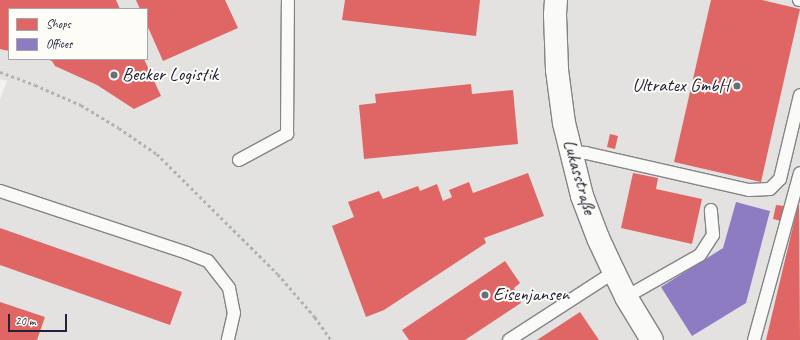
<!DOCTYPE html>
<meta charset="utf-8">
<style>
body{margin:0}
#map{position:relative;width:800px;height:340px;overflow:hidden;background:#f3f2f0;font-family:Caveat,sans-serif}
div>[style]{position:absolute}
.built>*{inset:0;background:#e3e2e1}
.green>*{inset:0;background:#e2e2e1}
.shops>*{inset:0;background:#e06666}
.offices>*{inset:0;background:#8e7cc3}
.path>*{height:2.5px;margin-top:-1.25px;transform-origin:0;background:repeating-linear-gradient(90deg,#b2b2b4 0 3px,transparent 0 6px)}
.roads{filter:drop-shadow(1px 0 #848488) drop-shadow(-1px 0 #848488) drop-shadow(0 1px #848488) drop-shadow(0 -1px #848488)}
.lane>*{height:12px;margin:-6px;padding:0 6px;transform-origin:6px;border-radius:6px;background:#fafaf8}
.street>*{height:22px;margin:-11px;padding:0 11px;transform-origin:11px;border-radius:11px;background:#fafaf8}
.dots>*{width:11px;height:11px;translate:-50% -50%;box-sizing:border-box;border:2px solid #fdfcf7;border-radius:50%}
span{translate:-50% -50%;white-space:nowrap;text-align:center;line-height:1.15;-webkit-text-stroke:4px #fdfcf7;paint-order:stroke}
.poi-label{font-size:19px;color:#22223b}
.left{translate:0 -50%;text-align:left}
.right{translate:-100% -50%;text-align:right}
.street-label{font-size:19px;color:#22223b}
.legend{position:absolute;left:8px;top:8px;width:140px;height:52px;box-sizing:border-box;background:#fdfcf7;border:1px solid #a5a5ac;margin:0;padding:5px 7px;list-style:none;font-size:12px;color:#22223b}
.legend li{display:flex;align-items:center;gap:8px;height:20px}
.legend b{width:20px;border:1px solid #a5a5ac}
.scale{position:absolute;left:8px;top:314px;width:59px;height:18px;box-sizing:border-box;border:2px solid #22223b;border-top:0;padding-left:5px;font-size:12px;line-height:14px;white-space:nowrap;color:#22223b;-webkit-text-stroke:3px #fdfcf7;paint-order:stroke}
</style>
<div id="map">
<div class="built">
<div style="clip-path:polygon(evenodd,0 0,800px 0,800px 340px,0 340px,0 100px,7px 81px,0 79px,0 0,9px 9px,147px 9px,147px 59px,9px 59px,9px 9px)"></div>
</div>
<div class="green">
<div style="clip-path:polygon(237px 214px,295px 271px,369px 335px,385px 326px,394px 340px,249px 340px,252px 321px,245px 285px,226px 260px,205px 242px)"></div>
</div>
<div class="shops">
<div style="clip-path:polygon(0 0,116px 0,120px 9px,9px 9px,9px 51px,0 49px)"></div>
<div style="clip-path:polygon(136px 0,225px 0,238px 28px,163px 61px,147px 25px,147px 9px,140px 9px)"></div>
<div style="clip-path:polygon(345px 0,480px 0,476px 36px,342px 20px)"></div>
<div style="clip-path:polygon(711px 0,762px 0,800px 9px,761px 182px,674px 162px)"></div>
<div style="clip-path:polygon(46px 59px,144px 59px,161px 96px,134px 109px,97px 85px,55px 66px,52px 61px)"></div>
<div style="clip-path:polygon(471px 84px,472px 94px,513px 90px,518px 144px,364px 159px,359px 105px,376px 103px,375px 94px)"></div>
<div style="clip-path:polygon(610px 134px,618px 136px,615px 149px,607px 147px)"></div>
<div style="clip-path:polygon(528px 173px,544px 216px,484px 238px,486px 243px,384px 310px,366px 317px,332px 226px,354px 217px,348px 202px,379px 191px,383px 199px,418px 186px,420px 191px,437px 184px,443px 201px,452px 197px,449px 190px,469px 182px,473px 193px)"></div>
<div style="clip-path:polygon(633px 173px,658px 178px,656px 189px,702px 199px,692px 244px,621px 228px)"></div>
<div style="clip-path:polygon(799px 201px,800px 340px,766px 340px)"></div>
<div style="clip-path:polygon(776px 205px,784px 206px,781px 221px,773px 219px)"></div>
<div style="clip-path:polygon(0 228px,182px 292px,170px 325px,0 265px)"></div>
<div style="clip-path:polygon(505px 261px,520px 283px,514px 288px,521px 303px,465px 340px,409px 340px,402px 330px)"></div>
<div style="clip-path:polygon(0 302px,45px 317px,37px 340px,0 340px)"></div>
<div style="clip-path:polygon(580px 312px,599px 340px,537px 340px)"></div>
</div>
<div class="offices">
<div style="clip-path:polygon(736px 202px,770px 211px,746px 303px,692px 336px,661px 287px,723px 248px)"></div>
</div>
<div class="path">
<div style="left:0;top:72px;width:37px;rotate:20deg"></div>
<div style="left:35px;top:85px;width:50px;rotate:23.5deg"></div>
<div style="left:81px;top:105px;width:44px;rotate:31.2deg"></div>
<div style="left:119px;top:128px;width:46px;rotate:34.4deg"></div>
<div style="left:157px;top:154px;width:170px;rotate:44.8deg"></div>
<div style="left:278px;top:274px;width:57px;rotate:49.3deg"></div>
<div style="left:315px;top:317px;width:28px;rotate:55deg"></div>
</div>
<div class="roads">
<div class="lane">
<div style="left:799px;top:0;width:1px"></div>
<div style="left:571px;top:152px;width:15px;rotate:4deg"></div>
<div style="left:586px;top:153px;width:167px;rotate:12.8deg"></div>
<div style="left:749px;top:190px;width:21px;rotate:-3deg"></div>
<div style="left:770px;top:189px;width:14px;rotate:-45deg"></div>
<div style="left:780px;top:179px;width:86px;rotate:-76.6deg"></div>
<div style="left:239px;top:160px;width:55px;rotate:-28.4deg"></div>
<div style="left:287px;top:134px;width:134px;rotate:-89.6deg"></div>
<div style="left:0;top:191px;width:197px;rotate:18.3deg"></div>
<div style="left:187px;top:253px;width:22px;rotate:21deg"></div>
<div style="left:208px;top:261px;width:34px;rotate:52deg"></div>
<div style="left:229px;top:288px;width:25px;rotate:79deg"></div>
<div style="left:234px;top:313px;width:28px;rotate:103deg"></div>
<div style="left:626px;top:297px;width:85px;rotate:-29.6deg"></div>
<div style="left:700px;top:255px;width:24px;rotate:-57deg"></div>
<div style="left:713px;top:235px;width:25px;rotate:-95deg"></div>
<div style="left:509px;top:340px;width:125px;rotate:-32.9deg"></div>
<div style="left:754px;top:340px;width:173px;rotate:-74.6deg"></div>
</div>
<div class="street">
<div style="left:556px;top:0;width:15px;rotate:94deg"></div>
<div style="left:555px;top:15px;width:55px;rotate:87.9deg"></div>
<div style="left:557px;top:70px;width:53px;rotate:82.5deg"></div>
<div style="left:564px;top:123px;width:75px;rotate:76.1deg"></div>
<div style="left:582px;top:196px;width:45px;rotate:69.1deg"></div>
<div style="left:598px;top:238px;width:38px;rotate:65deg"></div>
<div style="left:614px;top:272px;width:28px;rotate:64deg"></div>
<div style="left:626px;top:297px;width:50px;rotate:58.8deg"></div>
</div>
</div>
<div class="dots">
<div style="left:114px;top:75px;background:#6b6b7a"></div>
<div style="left:737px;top:86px;background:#6b6b7a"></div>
<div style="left:485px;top:295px;background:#6b6b7a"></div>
</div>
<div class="poi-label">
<span class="left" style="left:122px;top:75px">Becker Logistik</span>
<span class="right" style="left:729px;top:86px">Ultratex GmbH</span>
<span class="left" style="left:493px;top:295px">Eisenjansen</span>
</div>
<div class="street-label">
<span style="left:579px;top:177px;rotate:74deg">Lukasstraße</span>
</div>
<ul class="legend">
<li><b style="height:11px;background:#e06666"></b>Shops</li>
<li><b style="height:11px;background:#8e7cc3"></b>Offices</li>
</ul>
<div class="scale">20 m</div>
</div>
